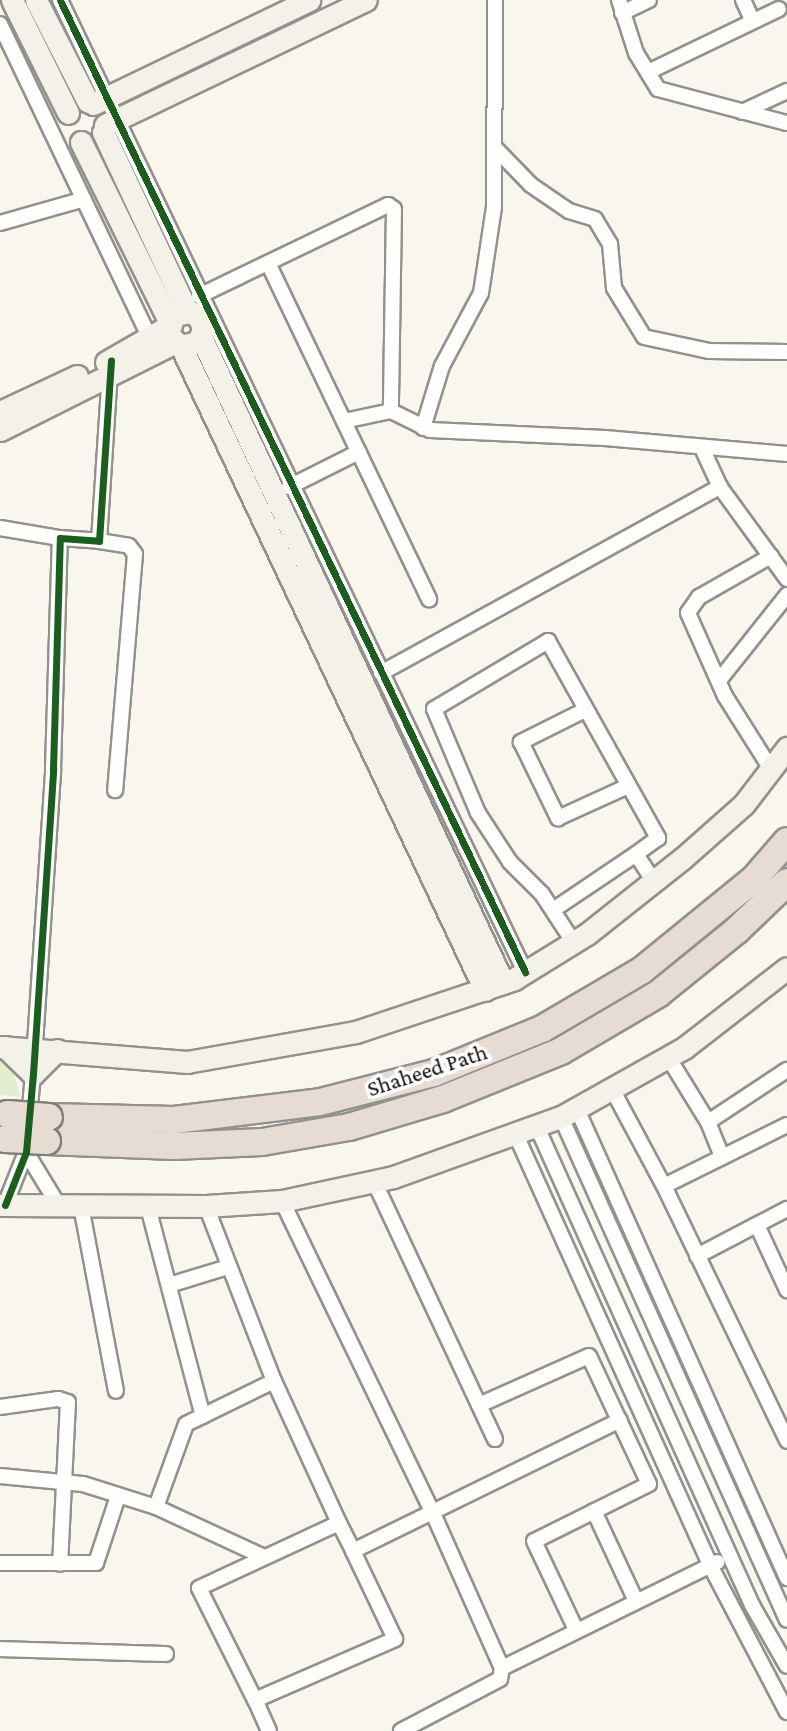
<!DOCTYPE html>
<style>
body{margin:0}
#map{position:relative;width:787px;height:1731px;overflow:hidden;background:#f9f6ee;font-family:"Crimson Pro",serif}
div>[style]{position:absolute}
.green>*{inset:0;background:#e4edcf}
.roads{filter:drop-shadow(2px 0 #92918d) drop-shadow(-2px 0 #92918d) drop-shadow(0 2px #92918d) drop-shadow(0 -2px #92918d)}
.street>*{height:14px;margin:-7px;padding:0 7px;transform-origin:7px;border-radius:7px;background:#fefefc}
.secondary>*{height:21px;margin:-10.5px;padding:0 10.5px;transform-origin:10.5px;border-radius:10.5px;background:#f3f1e8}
.highway>*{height:26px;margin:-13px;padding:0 13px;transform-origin:13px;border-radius:13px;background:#e7dcd4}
.bridges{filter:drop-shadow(2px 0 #7f7e7a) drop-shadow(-2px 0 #7f7e7a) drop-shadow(0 2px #7f7e7a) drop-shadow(0 -2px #7f7e7a)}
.highway-bridge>*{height:26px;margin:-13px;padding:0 13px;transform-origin:13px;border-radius:13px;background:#e7dcd4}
.cycleway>*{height:7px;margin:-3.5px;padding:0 3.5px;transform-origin:3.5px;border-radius:3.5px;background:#1b5e20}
span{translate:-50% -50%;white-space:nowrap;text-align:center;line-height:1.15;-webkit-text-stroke:7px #fff;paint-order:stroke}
.street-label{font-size:23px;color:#0b0b0b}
</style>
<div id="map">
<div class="green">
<div style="clip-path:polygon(0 1056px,12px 1068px,21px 1097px,0 1095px)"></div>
</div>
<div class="roads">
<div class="street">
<div style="left:60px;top:0;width:1078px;rotate:64.43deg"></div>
<div style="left:619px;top:0;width:56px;rotate:72.2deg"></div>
<div style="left:636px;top:53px;width:42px;rotate:58.6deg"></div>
<div style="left:658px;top:89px;width:133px;rotate:14.8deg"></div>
<div style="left:743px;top:0;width:23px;rotate:65deg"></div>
<div style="left:622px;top:13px;width:30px;rotate:-26deg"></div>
<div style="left:0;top:24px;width:356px;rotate:64.5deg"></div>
<div style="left:648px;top:72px;width:145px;rotate:-25.7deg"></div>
<div style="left:742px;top:112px;width:50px;rotate:-25deg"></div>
<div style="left:496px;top:149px;width:50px;rotate:45.8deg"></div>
<div style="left:531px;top:185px;width:46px;rotate:34.4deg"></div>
<div style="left:569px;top:211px;width:27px;rotate:17deg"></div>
<div style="left:595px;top:219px;width:29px;rotate:59deg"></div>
<div style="left:610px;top:244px;width:44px;rotate:84.8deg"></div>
<div style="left:614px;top:288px;width:57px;rotate:58.5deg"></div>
<div style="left:644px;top:337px;width:66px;rotate:12.2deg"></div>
<div style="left:709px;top:351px;width:78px;rotate:0.7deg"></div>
<div style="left:0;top:223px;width:87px;rotate:-15.9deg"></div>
<div style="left:268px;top:263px;width:373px;rotate:64.4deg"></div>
<div style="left:199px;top:296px;width:210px;rotate:-25.7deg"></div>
<div style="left:388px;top:205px;width:7px;rotate:34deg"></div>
<div style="left:394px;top:209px;width:202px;rotate:90.9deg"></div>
<div style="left:344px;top:421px;width:48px;rotate:-12deg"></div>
<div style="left:391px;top:411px;width:43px;rotate:26deg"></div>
<div style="left:430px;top:430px;width:175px;rotate:2.6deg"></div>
<div style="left:605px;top:438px;width:183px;rotate:5deg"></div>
<div style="left:423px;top:428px;width:65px;rotate:-73deg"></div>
<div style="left:442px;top:366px;width:83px;rotate:-61.9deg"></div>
<div style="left:481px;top:293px;width:87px;rotate:-81.4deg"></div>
<div style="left:494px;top:207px;width:207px;rotate:-89.7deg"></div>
<div style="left:702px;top:448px;width:43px;rotate:65.2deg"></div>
<div style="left:720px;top:487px;width:114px;rotate:53.9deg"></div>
<div style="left:289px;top:487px;width:78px;rotate:-26.6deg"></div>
<div style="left:0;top:528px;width:61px;rotate:9.5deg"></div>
<div style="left:99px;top:541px;width:30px;rotate:9deg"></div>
<div style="left:129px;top:546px;width:10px;rotate:53deg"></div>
<div style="left:135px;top:554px;width:237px;rotate:94.8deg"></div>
<div style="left:771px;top:556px;width:83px;rotate:150.3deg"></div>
<div style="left:699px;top:597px;width:19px;rotate:125deg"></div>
<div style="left:688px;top:613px;width:91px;rotate:66deg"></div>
<div style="left:725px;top:696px;width:86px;rotate:57.8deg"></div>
<div style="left:381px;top:673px;width:387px;rotate:-28.8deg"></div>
<div style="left:721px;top:678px;width:106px;rotate:-51.5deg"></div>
<div style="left:585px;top:710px;width:72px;rotate:153.4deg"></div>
<div style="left:521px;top:742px;width:85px;rotate:64deg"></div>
<div style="left:558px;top:818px;width:75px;rotate:-24.5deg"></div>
<div style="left:553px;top:910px;width:100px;rotate:-34deg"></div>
<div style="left:574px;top:943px;width:59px;rotate:-123.1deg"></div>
<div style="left:542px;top:894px;width:45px;rotate:-135deg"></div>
<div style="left:510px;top:862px;width:59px;rotate:-123.1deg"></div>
<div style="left:478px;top:813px;width:113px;rotate:-112.9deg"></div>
<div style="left:434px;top:709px;width:133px;rotate:-30.8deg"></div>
<div style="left:548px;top:641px;width:226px;rotate:60.8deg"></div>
<div style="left:658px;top:838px;width:27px;rotate:144deg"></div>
<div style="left:636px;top:854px;width:33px;rotate:57deg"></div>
<div style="left:668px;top:1057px;width:76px;rotate:58.4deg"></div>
<div style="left:708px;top:1122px;width:38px;rotate:68deg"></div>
<div style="left:612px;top:1089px;width:110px;rotate:61.8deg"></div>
<div style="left:664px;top:1186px;width:283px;rotate:64.2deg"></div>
<div style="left:577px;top:1109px;width:514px;rotate:65.88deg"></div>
<div style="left:561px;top:1117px;width:551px;rotate:65.81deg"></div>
<div style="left:708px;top:1122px;width:95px;rotate:-33.4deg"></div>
<div style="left:537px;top:1127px;width:524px;rotate:65.78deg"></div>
<div style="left:752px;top:1605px;width:70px;rotate:60.2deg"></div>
<div style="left:516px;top:1135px;width:472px;rotate:65.7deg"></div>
<div style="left:710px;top:1565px;width:166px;rotate:62.4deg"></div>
<div style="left:26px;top:1152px;width:63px;rotate:58.6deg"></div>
<div style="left:374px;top:1181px;width:285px;rotate:64.9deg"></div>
<div style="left:664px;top:1186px;width:137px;rotate:-26.4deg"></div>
<div style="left:282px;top:1201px;width:344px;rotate:64.2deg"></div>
<div style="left:432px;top:1511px;width:172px;rotate:66deg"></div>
<div style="left:502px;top:1668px;width:11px;rotate:100deg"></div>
<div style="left:500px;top:1679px;width:112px;rotate:152.3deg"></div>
<div style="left:5px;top:1205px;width:57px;rotate:-68.4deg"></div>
<div style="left:26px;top:1152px;width:78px;rotate:-84.9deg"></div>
<div style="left:33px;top:1074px;width:306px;rotate:-86.2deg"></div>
<div style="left:53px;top:769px;width:231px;rotate:-88.3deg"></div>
<div style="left:60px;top:538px;width:39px;rotate:4deg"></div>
<div style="left:99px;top:541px;width:172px;rotate:-86.3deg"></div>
<div style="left:81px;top:1206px;width:188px;rotate:79.3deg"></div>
<div style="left:206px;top:1206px;width:188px;rotate:68.8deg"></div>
<div style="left:274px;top:1381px;width:156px;rotate:65.4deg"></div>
<div style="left:148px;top:1207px;width:216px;rotate:75.3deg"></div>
<div style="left:757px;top:1225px;width:72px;rotate:65.2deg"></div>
<div style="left:697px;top:1256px;width:102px;rotate:-27.6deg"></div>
<div style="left:169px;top:1285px;width:62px;rotate:-17deg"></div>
<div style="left:479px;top:1405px;width:120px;rotate:-24deg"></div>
<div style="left:589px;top:1356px;width:141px;rotate:64.9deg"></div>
<div style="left:649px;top:1484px;width:128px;rotate:153.6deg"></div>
<div style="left:534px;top:1541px;width:98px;rotate:64.7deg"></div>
<div style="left:0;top:1407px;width:59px;rotate:-7.9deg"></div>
<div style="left:58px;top:1399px;width:10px;rotate:17deg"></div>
<div style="left:68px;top:1402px;width:162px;rotate:92.8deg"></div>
<div style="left:0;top:1476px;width:83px;rotate:5.5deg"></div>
<div style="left:83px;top:1484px;width:77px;rotate:17.5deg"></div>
<div style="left:156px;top:1507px;width:117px;rotate:24.8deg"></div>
<div style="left:156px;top:1507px;width:88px;rotate:-70.1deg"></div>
<div style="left:186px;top:1424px;width:98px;rotate:-26deg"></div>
<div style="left:594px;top:1511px;width:99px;rotate:65deg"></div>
<div style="left:0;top:1563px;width:96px"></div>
<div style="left:96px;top:1563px;width:71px;rotate:-71.8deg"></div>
<div style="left:0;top:1649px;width:166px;rotate:1.7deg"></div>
<div style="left:502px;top:1668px;width:240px;rotate:-26.2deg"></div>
<div style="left:255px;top:1700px;width:125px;rotate:-116.6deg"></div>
<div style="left:199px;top:1588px;width:154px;rotate:-24.9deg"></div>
<div style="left:339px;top:1523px;width:31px;rotate:63deg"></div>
<div style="left:269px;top:1731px;width:34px;rotate:-114deg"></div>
<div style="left:255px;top:1700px;width:153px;rotate:-23.5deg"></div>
<div style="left:395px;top:1639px;width:98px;rotate:-115.5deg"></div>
<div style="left:353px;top:1551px;width:297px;rotate:-26.1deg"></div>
</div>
<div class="secondary">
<div style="left:12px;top:0;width:126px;rotate:63.6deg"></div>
<div style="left:36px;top:0;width:114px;rotate:63deg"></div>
<div style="left:93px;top:104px;width:240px;rotate:-25.7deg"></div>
<div style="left:105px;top:125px;width:289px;rotate:-25.6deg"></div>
<div style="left:103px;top:132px;width:198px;rotate:64.9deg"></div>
<div style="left:81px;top:142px;width:199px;rotate:63.8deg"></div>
<div style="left:201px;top:337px;width:713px;rotate:64.94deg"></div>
<div style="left:181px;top:346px;width:16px;rotate:-14deg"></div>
<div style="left:197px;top:342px;width:13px;rotate:-61deg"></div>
<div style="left:203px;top:331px;width:12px;rotate:-104deg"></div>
<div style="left:200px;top:319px;width:11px;rotate:-142deg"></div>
<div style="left:191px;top:312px;width:17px;rotate:170deg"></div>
<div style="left:174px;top:315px;width:21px;rotate:107deg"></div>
<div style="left:168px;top:335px;width:17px;rotate:40deg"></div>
<div style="left:181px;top:346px;width:712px;rotate:64.73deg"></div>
<div style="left:106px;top:362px;width:70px;rotate:-29.8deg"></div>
<div style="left:0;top:412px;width:85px;rotate:-25.1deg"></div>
<div style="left:0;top:430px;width:195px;rotate:-26.6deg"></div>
<div style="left:0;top:1047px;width:188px;rotate:4.6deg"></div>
<div style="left:187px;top:1062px;width:172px;rotate:-10.1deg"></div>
<div style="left:356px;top:1032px;width:167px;rotate:-18.5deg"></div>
<div style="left:514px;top:979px;width:86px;rotate:-31.7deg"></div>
<div style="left:587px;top:934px;width:122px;rotate:-38.4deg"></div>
<div style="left:683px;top:858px;width:81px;rotate:-41.5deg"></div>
<div style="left:744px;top:804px;width:71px;rotate:-52.5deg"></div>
<div style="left:5px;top:1047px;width:39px;rotate:44deg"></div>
<div style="left:33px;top:1074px;width:34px;rotate:-45deg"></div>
<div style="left:0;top:1205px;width:206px;rotate:0.3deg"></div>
<div style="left:206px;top:1206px;width:76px;rotate:-3.8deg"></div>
<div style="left:282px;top:1201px;width:114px;rotate:-12.2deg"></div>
<div style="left:393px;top:1177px;width:178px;rotate:-19.7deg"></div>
<div style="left:561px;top:1117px;width:141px;rotate:-29.3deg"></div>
<div style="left:684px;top:1048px;width:130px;rotate:-37.8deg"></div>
</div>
<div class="highway">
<div style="left:49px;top:1117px;width:125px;rotate:1.4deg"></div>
<div style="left:174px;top:1120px;width:147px;rotate:-7deg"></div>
<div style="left:320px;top:1102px;width:118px;rotate:-14.3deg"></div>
<div style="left:434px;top:1073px;width:117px;rotate:-22.2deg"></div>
<div style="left:542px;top:1029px;width:115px;rotate:-30.4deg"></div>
<div style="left:641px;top:971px;width:146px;rotate:-39.2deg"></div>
<div style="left:754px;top:879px;width:50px;rotate:-49deg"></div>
<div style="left:47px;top:1141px;width:127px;rotate:2.3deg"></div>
<div style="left:174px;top:1146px;width:88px;rotate:-2.6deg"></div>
<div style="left:262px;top:1142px;width:88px;rotate:-9.8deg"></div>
<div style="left:349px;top:1127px;width:98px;rotate:-16.6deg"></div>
<div style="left:443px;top:1099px;width:127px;rotate:-22.1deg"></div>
<div style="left:561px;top:1051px;width:113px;rotate:-30.4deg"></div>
<div style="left:658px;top:994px;width:102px;rotate:-39deg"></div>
<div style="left:737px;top:930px;width:69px;rotate:-43.8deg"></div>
</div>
</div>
<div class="bridges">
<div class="highway-bridge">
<div style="left:7px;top:1114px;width:42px;rotate:4.1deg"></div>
<div style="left:5px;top:1139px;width:42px;rotate:2.7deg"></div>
</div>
</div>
<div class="cycleway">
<div style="left:60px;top:0;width:1078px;rotate:64.43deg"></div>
<div style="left:5px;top:1205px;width:57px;rotate:-68.4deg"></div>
<div style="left:26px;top:1152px;width:78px;rotate:-84.9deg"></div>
<div style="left:33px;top:1074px;width:306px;rotate:-86.2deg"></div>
<div style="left:53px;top:769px;width:231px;rotate:-88.3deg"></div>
<div style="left:60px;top:538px;width:39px;rotate:4deg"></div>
<div style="left:99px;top:541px;width:181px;rotate:-86.2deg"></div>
</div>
<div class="street-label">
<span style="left:427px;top:1070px;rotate:-18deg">Shaheed Path</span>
</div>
</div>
